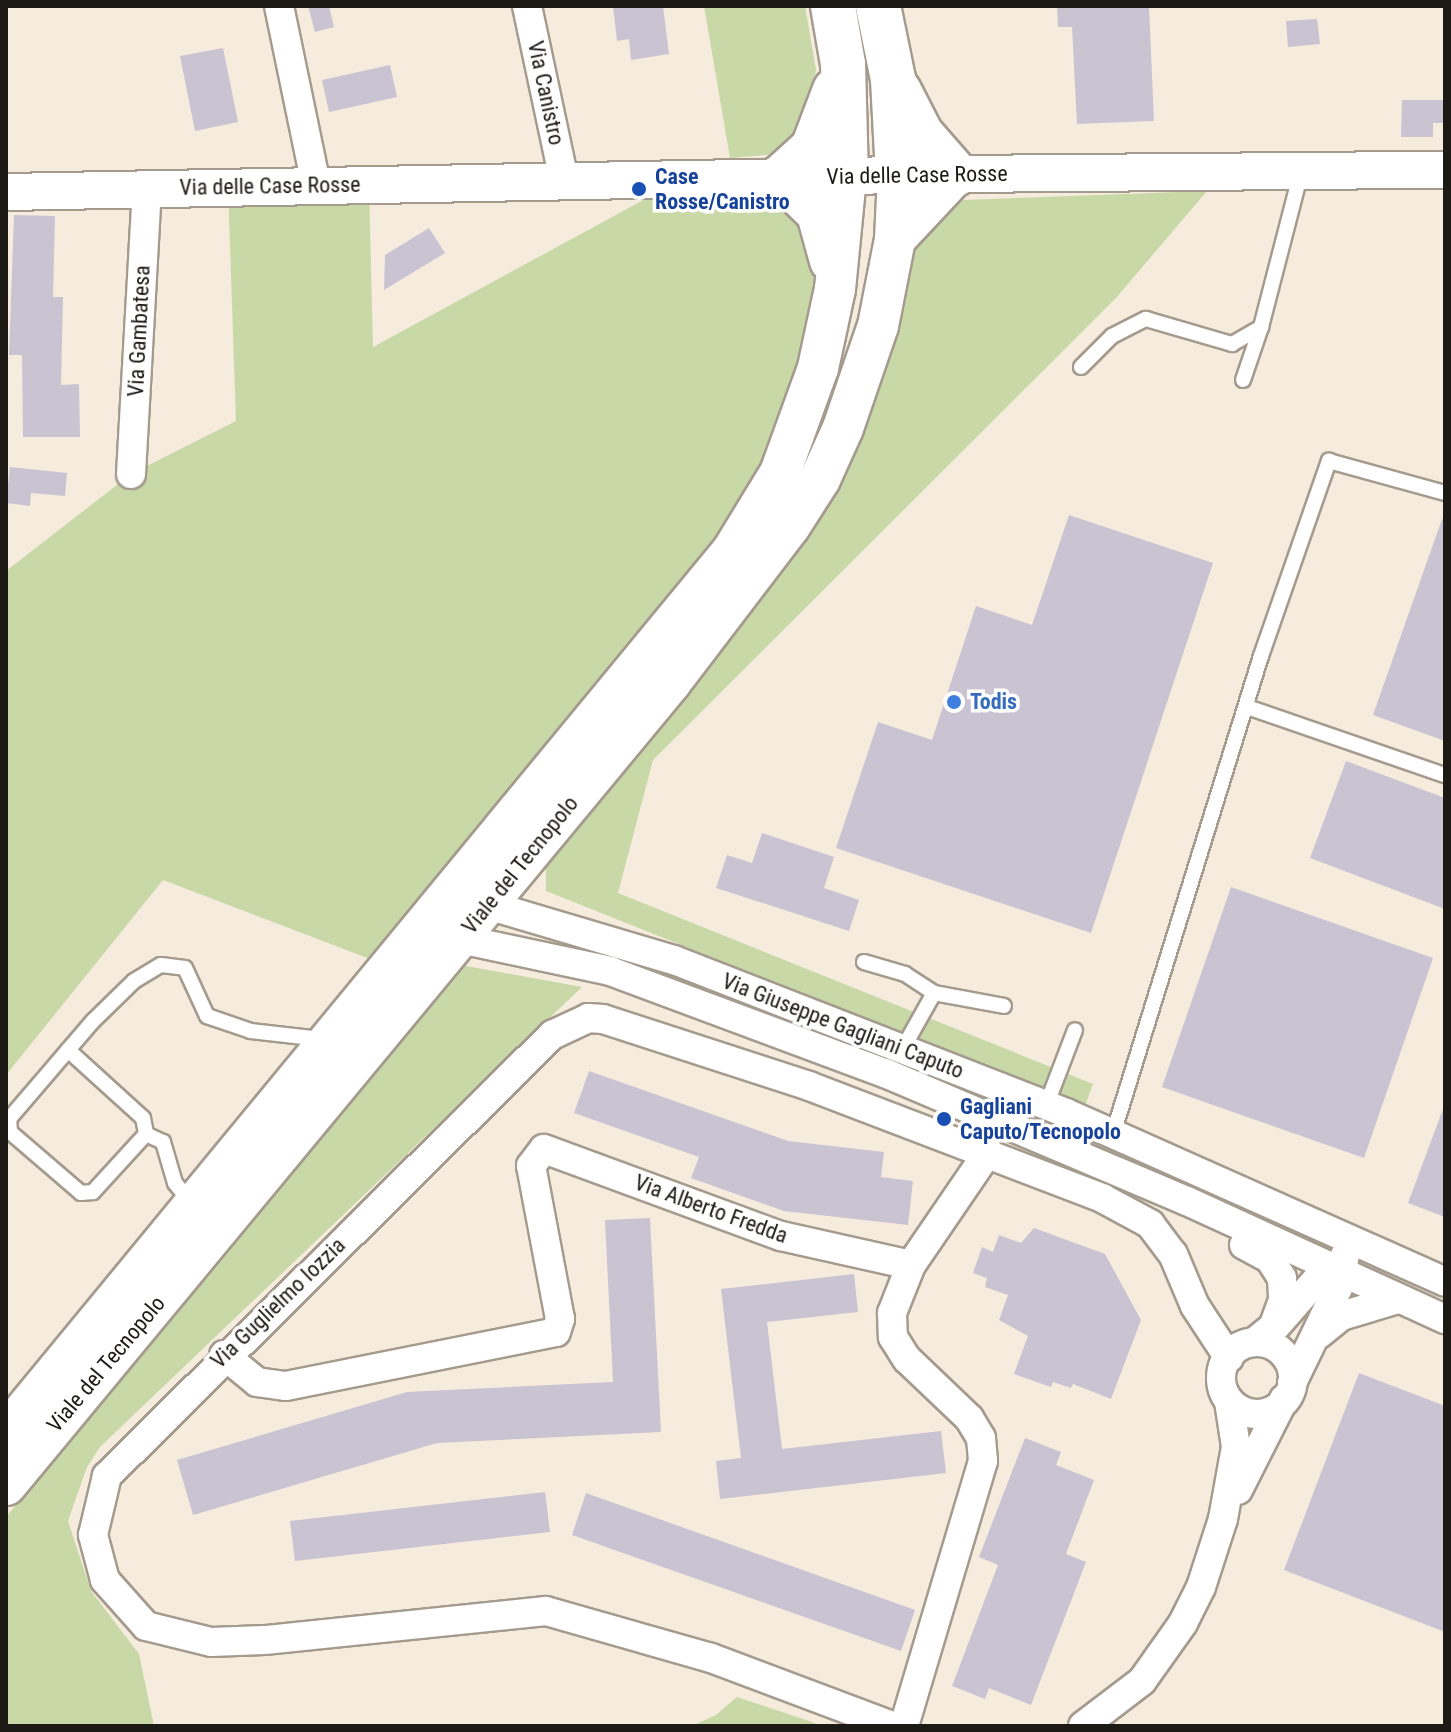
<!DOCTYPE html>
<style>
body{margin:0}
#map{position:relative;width:1451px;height:1732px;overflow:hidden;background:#f5ecde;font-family:"Roboto Condensed",sans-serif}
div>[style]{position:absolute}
.green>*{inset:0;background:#c9d8a7}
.building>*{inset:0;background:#cac3d2}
.roads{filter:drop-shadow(2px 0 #a49b8e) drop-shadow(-2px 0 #a49b8e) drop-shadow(0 2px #a49b8e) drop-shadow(0 -2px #a49b8e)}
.service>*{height:14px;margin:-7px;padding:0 7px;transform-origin:7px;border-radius:7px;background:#fff}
.minor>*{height:28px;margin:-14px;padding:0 14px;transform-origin:14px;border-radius:14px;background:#fff}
.minor>.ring{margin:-14px;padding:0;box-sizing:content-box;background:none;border:28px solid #fff;border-radius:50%}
.tertiary>*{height:36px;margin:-18px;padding:0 18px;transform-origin:18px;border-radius:18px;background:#fff}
.secondary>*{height:40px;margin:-20px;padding:0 20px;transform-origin:20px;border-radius:20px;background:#fff}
.trunk>*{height:44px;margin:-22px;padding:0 22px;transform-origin:22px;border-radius:22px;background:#fff}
.dots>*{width:22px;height:22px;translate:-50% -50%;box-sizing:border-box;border:4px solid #fff;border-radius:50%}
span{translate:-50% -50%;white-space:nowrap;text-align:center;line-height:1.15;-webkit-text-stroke:7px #fff;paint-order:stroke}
.street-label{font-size:22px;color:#1d1a15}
.transit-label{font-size:22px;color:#164399;font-weight:700}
.left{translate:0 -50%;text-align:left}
.shop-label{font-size:22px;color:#366cbe;font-weight:700}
.frame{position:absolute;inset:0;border:8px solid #1d1a15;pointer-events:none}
</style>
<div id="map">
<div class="green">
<div style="clip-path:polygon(704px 6px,805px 6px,816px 70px,805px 128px,778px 154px,730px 158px)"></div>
<div style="clip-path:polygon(846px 177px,780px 473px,391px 967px,163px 880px,6px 1075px,6px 571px,131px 474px,236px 421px,228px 187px,369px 184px,373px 347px,682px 179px)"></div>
<div style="clip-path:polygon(1207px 191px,1116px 298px,653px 760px,618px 893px,1093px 1084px,1085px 1106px,546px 891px,546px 860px,790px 562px,857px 450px,913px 247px,963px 200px)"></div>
<div style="clip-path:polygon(461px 965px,582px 987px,100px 1447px,87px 1467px,68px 1521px,91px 1591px,139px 1654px,154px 1726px,6px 1726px,6px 1517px)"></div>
<div style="clip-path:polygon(737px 1697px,806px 1720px,822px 1726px,692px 1726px,716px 1715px)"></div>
</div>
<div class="building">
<div style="clip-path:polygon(308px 6px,329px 6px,334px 27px,315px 32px)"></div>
<div style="clip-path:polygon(613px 6px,663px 6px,669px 54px,631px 60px,629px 39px,617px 41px)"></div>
<div style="clip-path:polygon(1057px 6px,1149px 6px,1154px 121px,1077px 124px,1072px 27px,1058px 27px)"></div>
<div style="clip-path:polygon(1317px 19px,1320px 44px,1288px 47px,1286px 21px)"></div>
<div style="clip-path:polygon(223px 48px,238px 122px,195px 131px,180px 56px)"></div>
<div style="clip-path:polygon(390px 65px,397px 97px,329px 112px,322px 80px)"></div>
<div style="clip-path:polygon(1402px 100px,1445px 100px,1445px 123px,1433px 123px,1433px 137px,1401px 137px)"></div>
<div style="clip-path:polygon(14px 215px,55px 216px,53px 297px,63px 297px,61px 385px,79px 384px,80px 437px,23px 437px,22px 355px,9px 355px)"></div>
<div style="clip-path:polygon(429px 228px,445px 253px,384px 290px,385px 255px)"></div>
<div style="clip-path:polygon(10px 467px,67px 473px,65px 496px,31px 493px,30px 506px,6px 503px)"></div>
<div style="clip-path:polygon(1069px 515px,1213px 563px,1091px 933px,836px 848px,878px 722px,932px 740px,976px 606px,1032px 625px)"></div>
<div style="clip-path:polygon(1442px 519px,1445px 519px,1445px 741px,1373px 715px)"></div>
<div style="clip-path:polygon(1346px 761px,1445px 798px,1445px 909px,1310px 858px)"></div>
<div style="clip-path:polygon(762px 833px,834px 857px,824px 888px,859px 900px,849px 931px,716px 888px,727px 855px,752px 863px)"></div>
<div style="clip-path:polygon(1231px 887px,1433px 958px,1364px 1158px,1162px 1087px)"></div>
<div style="clip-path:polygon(589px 1071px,788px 1141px,884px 1152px,881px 1177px,913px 1181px,908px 1225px,784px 1211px,691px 1178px,699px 1157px,574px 1113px)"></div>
<div style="clip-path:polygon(1443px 1109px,1445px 1109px,1445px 1217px,1408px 1203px)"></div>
<div style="clip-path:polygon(650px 1218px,661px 1432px,437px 1443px,193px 1515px,177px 1460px,407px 1392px,613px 1382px,605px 1220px)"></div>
<div style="clip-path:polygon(1034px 1228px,1105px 1254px,1141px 1320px,1111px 1399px,1073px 1384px,1071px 1388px,1053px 1382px,1051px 1387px,1014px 1374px,1028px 1336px,999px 1320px,1008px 1295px,985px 1287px,987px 1278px,973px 1273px,982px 1247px,993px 1252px,999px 1235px,1021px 1243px)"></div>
<div style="clip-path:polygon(854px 1274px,858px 1312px,767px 1322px,782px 1449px,941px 1431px,946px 1473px,720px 1499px,716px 1461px,741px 1458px,721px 1289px)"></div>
<div style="clip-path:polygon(1359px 1373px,1445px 1406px,1445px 1632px,1284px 1570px)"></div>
<div style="clip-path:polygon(1025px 1438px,1061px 1452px,1056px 1465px,1094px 1480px,1066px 1554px,1086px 1562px,1031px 1705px,989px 1688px,985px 1699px,952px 1686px,998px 1565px,979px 1557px)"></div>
<div style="clip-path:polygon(545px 1492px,550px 1532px,295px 1561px,290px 1521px)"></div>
<div style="clip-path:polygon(586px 1493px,915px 1610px,901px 1651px,572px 1535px)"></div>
</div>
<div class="roads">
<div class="service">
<div style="left:1081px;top:367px;width:44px;rotate:-45deg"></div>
<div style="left:1112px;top:336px;width:38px;rotate:-27deg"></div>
<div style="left:1146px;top:319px;width:90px;rotate:16.2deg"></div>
<div style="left:1232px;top:344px;width:34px;rotate:-30deg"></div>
<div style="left:1261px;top:327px;width:160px;rotate:-75.5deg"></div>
<div style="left:1243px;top:380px;width:56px;rotate:-71.2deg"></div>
<div style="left:1247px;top:707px;width:209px;rotate:19deg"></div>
<div style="left:864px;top:962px;width:43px;rotate:16.3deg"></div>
<div style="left:905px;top:974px;width:35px;rotate:33deg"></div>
<div style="left:934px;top:993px;width:65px;rotate:119.3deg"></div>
<div style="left:934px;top:993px;width:71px;rotate:10.5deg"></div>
<div style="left:68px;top:1050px;width:101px;rotate:42.2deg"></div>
<div style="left:143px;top:1118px;width:16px;rotate:79deg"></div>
<div style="left:1046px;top:1106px;width:81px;rotate:-69.1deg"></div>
<div style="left:1113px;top:1134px;width:500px;rotate:-72.8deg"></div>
<div style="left:1261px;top:656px;width:207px;rotate:-70.8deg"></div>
<div style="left:1329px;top:461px;width:120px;rotate:15.4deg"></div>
<div style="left:192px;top:1204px;width:27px;rotate:-129deg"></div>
<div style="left:175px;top:1183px;width:43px;rotate:-106.3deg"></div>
<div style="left:163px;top:1142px;width:19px;rotate:-155deg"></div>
<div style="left:146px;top:1134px;width:79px;rotate:132.4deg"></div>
<div style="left:93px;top:1192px;width:12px;rotate:175deg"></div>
<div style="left:81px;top:1193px;width:94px;rotate:-139.3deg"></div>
<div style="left:10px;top:1132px;width:13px;rotate:-94deg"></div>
<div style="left:9px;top:1119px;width:129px;rotate:-49.4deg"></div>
<div style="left:93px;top:1021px;width:57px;rotate:-44.3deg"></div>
<div style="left:134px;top:981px;width:31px;rotate:-31deg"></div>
<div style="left:161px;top:965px;width:24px;rotate:7deg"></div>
<div style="left:185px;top:968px;width:53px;rotate:65.4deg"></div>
<div style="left:207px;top:1016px;width:46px;rotate:18.8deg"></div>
<div style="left:251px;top:1031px;width:70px;rotate:6.5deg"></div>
</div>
<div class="minor">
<div style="left:279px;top:6px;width:183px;rotate:78.3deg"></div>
<div style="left:527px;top:6px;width:178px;rotate:78deg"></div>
<div style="left:131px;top:474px;width:285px;rotate:-86.8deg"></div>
<div style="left:471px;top:900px;width:212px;rotate:16.5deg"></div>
<div style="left:674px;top:960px;width:421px;rotate:21.3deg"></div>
<div style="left:1066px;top:1113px;width:415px;rotate:24deg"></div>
<div style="left:460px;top:939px;width:153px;rotate:12deg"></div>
<div style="left:610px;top:971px;width:293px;rotate:20.4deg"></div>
<div style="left:885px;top:1073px;width:328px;rotate:23deg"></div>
<div style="left:1187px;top:1201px;width:284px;rotate:24.6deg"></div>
<div style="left:1244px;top:1245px;width:30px;rotate:28deg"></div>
<div style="left:1270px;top:1259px;width:22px;rotate:58deg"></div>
<div style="left:1282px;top:1278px;width:22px;rotate:87deg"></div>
<div style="left:1283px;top:1300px;width:29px;rotate:110deg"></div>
<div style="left:1273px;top:1327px;width:21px;rotate:141deg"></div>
<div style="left:911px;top:1265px;width:137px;rotate:-55.7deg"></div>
<div style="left:1277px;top:1325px;width:64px;rotate:-48.8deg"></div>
<div style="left:1319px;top:1277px;width:19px;rotate:-12deg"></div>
<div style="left:1319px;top:1334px;width:28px;rotate:-39deg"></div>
<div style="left:1341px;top:1316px;width:59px;rotate:-16.6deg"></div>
<div class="ring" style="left:1221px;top:1342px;width:44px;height:44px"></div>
<div style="left:224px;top:1355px;width:43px;rotate:39.3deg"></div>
<div style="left:257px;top:1382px;width:29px;rotate:8deg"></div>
<div style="left:286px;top:1386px;width:275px;rotate:-11.3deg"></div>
<div style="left:556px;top:1332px;width:14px;rotate:-73deg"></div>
<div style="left:560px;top:1319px;width:156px;rotate:-100.7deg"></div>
<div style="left:531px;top:1166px;width:21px;rotate:-53deg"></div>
<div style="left:544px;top:1149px;width:252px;rotate:20.2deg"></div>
<div style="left:781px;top:1236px;width:133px;rotate:12.6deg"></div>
<div style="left:911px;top:1265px;width:52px;rotate:111.6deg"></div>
<div style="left:892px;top:1313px;width:24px;rotate:88deg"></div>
<div style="left:893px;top:1337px;width:26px;rotate:58deg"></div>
<div style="left:907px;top:1359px;width:86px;rotate:43.6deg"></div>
<div style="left:969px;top:1418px;width:23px;rotate:59deg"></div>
<div style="left:981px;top:1438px;width:23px;rotate:85deg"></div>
<div style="left:983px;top:1461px;width:277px;rotate:106.6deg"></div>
<div style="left:1292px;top:1383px;width:106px;rotate:-64.2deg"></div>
<div style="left:1338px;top:1288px;width:33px;rotate:-78deg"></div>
<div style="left:1238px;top:1490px;width:102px;rotate:-63.2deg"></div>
<div style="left:892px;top:1726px;width:193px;rotate:-159.4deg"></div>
<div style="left:711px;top:1658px;width:172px;rotate:-164.1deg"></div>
<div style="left:546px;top:1611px;width:283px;rotate:174.1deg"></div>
<div style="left:264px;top:1640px;width:53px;rotate:177.8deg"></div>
<div style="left:211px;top:1642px;width:67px;rotate:-166.2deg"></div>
<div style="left:146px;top:1626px;width:62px;rotate:-131.7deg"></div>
<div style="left:105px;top:1580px;width:47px;rotate:-104.9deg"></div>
<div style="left:93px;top:1535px;width:61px;rotate:-76.7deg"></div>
<div style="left:107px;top:1476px;width:627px;rotate:-44.74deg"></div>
<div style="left:552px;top:1035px;width:40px;rotate:-25deg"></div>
<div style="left:588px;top:1018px;width:15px;rotate:4deg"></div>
<div style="left:603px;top:1019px;width:217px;rotate:18deg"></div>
<div style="left:809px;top:1086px;width:314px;rotate:20.9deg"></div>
<div style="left:1102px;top:1198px;width:55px;rotate:28.4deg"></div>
<div style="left:1150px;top:1224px;width:38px;rotate:53deg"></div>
<div style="left:1173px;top:1254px;width:56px;rotate:67.1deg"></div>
<div style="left:1195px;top:1306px;width:62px;rotate:56.8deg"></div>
<div style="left:1083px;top:1726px;width:74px;rotate:-37.3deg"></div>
<div style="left:1142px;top:1681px;width:71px;rotate:-54.7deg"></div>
<div style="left:1183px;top:1623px;width:40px;rotate:-63.4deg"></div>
<div style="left:1201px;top:1587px;width:71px;rotate:-72.1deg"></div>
<div style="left:1223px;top:1519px;width:73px;rotate:-79.8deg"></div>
<div style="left:1236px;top:1447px;width:47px;rotate:-98.7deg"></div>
</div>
<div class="tertiary">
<div style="left:6px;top:192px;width:950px;rotate:-1.09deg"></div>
<div style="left:956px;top:174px;width:489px;rotate:-0.5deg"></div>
</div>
<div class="secondary">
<div style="left:780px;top:178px;width:52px;rotate:44.2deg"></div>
<div style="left:817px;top:214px;width:49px;rotate:74.5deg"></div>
<div style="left:895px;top:239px;width:89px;rotate:-46.8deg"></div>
<div style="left:6px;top:1433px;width:1144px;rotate:-50.53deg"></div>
<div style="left:733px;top:550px;width:90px;rotate:-58.6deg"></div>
<div style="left:780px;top:473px;width:112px;rotate:-70.1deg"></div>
<div style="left:818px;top:368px;width:81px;rotate:-77.9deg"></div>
<div style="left:835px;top:289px;width:113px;rotate:-84.4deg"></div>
<div style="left:6px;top:1485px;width:1043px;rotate:-50.37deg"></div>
<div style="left:671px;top:682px;width:196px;rotate:-52.7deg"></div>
<div style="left:790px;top:526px;width:56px;rotate:-57.4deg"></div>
<div style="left:820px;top:479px;width:56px;rotate:-65.7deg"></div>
<div style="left:843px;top:428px;width:108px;rotate:-71.1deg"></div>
<div style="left:878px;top:326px;width:89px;rotate:-78.9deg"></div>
<div style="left:895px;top:239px;width:63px;rotate:-87.3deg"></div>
</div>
<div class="trunk">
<div style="left:833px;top:6px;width:59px;rotate:80.2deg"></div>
<div style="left:843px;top:64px;width:113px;rotate:88.5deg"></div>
<div style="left:878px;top:6px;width:75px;rotate:78.4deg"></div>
<div style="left:893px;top:79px;width:97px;rotate:87deg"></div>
<div style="left:899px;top:91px;width:48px;rotate:62.9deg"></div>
<div style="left:921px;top:134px;width:53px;rotate:48.8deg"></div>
<div style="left:780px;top:178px;width:45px;rotate:-42.3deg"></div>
<div style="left:813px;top:148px;width:62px;rotate:-69.2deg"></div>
</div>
</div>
<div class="dots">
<div style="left:639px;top:189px;background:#1a4fb4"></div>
<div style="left:954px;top:702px;background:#3f7fe0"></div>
<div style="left:944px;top:1119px;background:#1a4fb4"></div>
</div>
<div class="street-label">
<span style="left:546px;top:93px;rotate:78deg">Via Canistro</span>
<span style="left:917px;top:175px;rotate:-1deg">Via delle Case Rosse</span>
<span style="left:270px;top:186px;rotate:-1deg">Via delle Case Rosse</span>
<span style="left:139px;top:331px;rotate:-87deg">Via Gambatesa</span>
<span style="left:520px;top:865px;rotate:-51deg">Viale del Tecnopolo</span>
<span style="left:843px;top:1026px;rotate:21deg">Via Giuseppe Gagliani Caputo</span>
<span style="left:711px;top:1209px;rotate:20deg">Via Alberto Fredda</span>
<span style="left:278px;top:1303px;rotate:-44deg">Via Guglielmo Iozzia</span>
<span style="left:106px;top:1364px;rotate:-50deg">Viale del Tecnopolo</span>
</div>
<div class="transit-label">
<span class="left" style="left:655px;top:189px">Case<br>Rosse/Canistro</span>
<span class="left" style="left:960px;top:1119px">Gagliani<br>Caputo/Tecnopolo</span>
</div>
<div class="shop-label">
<span class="left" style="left:970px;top:702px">Todis</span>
</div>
<div class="frame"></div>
</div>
